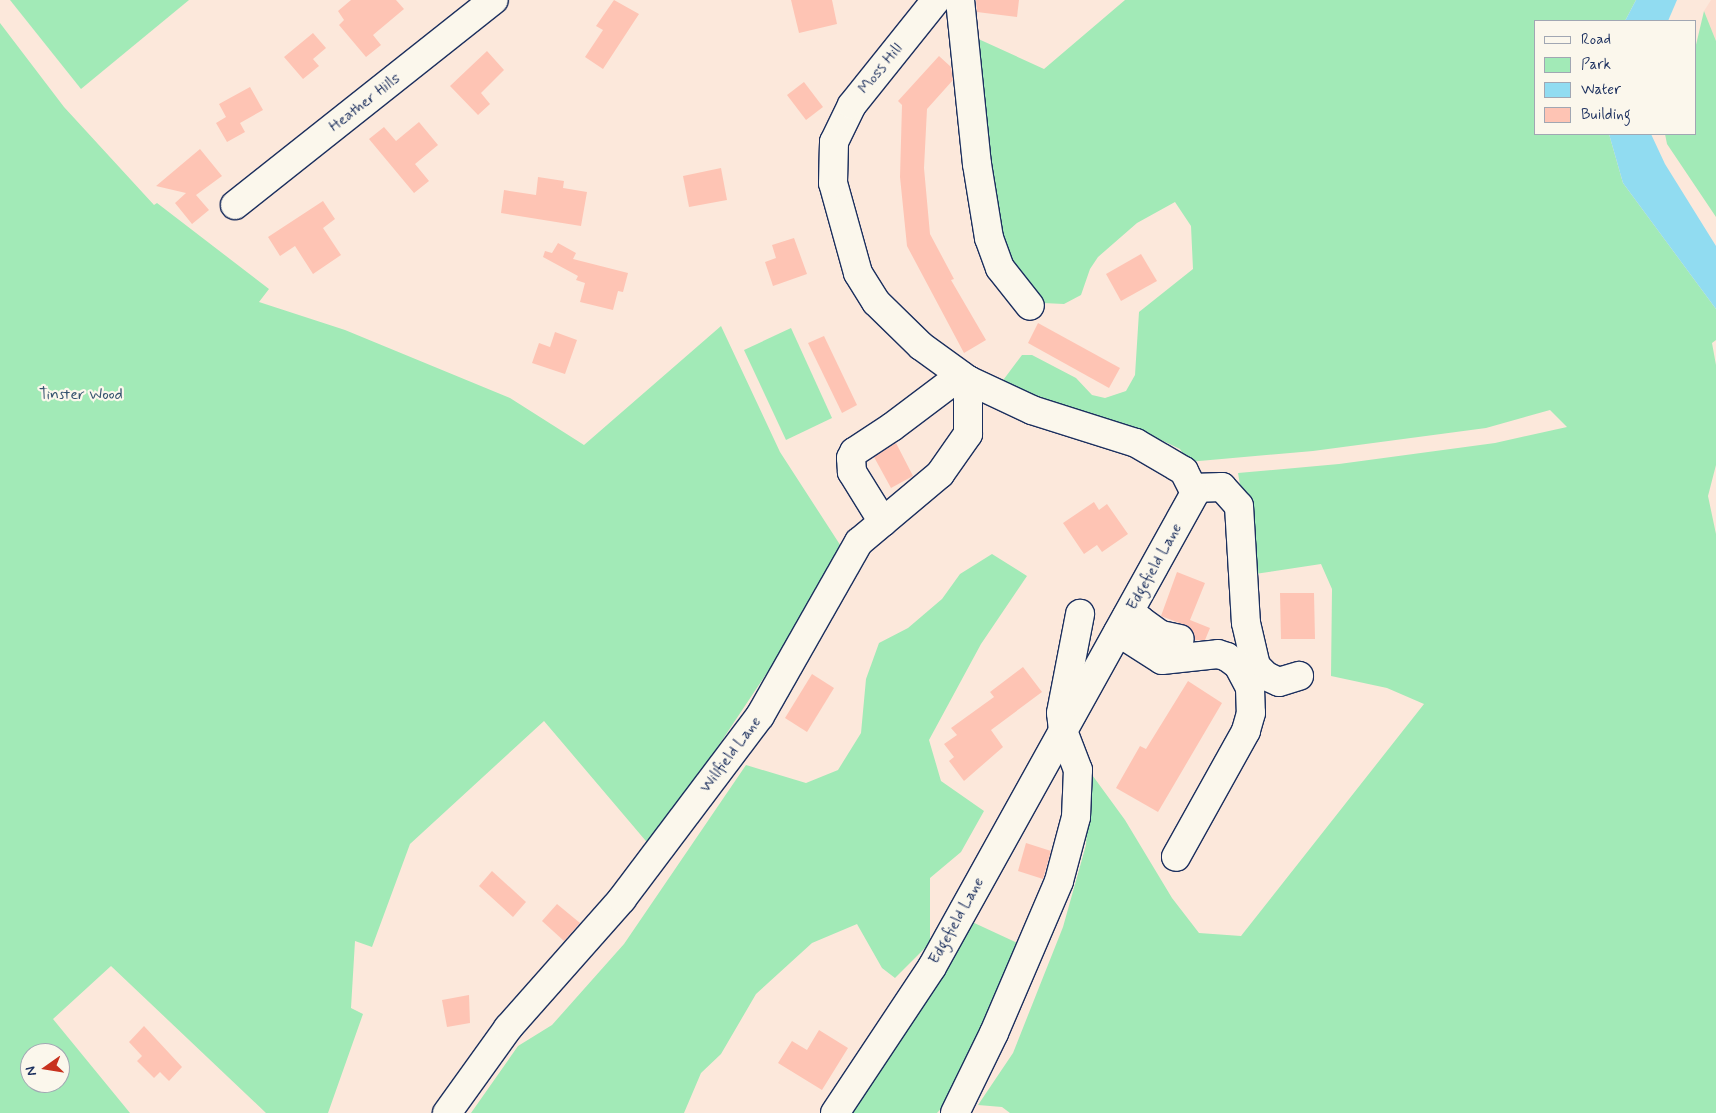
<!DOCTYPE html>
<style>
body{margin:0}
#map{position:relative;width:1716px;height:1113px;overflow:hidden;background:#fce8db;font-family:Mynerve,sans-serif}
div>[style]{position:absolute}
.built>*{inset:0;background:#fdddcf}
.green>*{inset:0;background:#a2eab7}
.water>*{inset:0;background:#91dcf1}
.building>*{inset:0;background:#fec4b4}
.roads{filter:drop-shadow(1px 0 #1b2f5e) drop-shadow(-1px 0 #1b2f5e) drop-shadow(0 1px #1b2f5e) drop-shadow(0 -1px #1b2f5e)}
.minor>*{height:28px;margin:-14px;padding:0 14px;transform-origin:14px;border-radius:14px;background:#fbf7ec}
span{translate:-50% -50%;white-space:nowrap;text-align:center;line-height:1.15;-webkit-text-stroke:4.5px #fbf7ec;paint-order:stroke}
.street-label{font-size:16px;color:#1b2f5e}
.park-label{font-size:16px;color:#365470}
.legend{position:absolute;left:1534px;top:20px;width:162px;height:115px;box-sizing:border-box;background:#fbf7ec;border:1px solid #a1a7b3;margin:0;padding:6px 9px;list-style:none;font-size:15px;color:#1b2f5e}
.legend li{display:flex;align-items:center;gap:10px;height:25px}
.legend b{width:25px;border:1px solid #a1a7b3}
.north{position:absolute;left:20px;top:1043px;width:50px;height:50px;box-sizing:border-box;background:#fbf7ec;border:1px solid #a1a7b3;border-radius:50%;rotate:257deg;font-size:14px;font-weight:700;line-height:20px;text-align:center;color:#1b2f5e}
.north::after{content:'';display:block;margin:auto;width:18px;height:22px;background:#c8321e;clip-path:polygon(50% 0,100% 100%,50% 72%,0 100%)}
</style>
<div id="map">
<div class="built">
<div style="clip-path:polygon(1711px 0,1716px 0,1716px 41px,1704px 11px)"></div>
</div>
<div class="green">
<div style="clip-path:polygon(10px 0,189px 0,81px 89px)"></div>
<div style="clip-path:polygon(1125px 0,1636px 0,1625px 21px,1535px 21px,1535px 134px,1609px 134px,1623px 183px,1716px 309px,1716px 340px,1712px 343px,1716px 365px,1716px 465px,1708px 496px,1716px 534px,1716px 1113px,1010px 1113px,1002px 1107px,978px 1105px,1013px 1053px,1063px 927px,1086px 845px,1090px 772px,1125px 820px,1172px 898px,1199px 933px,1241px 936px,1424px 704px,1387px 688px,1331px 676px,1332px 589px,1321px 564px,1255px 574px,1238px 473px,1339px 464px,1495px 443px,1567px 427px,1550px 410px,1486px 428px,1313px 451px,1188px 462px,1180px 449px,1161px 440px,1001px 383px,1022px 355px,1032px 355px,1076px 378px,1092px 395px,1105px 398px,1126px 391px,1135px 375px,1139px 312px,1193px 269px,1191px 226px,1175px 202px,1137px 223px,1098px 257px,1090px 269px,1081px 295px,1064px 304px,1043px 303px,1024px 283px,1000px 246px,974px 37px,1044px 69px)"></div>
<div style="clip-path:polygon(1704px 11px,1716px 41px,1716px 217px,1667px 144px,1665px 134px,1695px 134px,1695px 49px)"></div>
<div style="clip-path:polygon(evenodd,0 23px,64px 107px,154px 205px,157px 203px,269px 289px,259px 302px,345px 330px,510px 398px,584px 445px,721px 326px,780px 452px,846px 554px,651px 847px,544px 721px,410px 844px,372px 947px,355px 941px,351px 1008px,363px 1014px,328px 1113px,266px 1113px,111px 966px,53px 1019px,130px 1113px,0 1113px,0 23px,30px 1053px,60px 1053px,60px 1083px,30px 1083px,30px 1053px)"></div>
<div style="clip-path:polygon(791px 328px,832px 418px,786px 440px,744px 350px)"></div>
<div style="clip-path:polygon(992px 554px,1027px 576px,981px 644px,929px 740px,941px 781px,984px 811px,961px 852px,930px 878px,930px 943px,895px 978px,882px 968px,857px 924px,812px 943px,756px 994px,721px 1054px,701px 1073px,684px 1113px,471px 1113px,518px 1046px,552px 1025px,624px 944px,746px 765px,806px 783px,838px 770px,861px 733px,866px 679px,879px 643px,908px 628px,942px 599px,960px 574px)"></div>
<div style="clip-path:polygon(970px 921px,1026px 947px,946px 1103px,937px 1113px,851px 1113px)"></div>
</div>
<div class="water">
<div style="clip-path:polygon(1636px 0,1677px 0,1668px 21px,1625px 21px)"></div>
<div style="clip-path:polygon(1609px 134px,1651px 134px,1665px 164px,1716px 246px,1716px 309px,1623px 183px)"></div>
</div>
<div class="building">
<div style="clip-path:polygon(351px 0,396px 0,404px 9px,373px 35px,381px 45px,366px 57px,339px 25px,344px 20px,338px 11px)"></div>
<div style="clip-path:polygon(614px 0,639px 14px,603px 69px,585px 57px,603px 30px,596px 26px)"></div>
<div style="clip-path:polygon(791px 0,832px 0,837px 24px,799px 33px)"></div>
<div style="clip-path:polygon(976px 0,1019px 0,1017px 17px,977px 12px)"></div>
<div style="clip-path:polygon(313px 33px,326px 48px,313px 59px,319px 66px,303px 79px,284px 57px)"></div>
<div style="clip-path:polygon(487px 51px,504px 70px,481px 93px,490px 104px,478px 115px,450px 86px)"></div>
<div style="clip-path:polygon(939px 56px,951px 67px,953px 80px,927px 109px,924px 168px,930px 234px,954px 279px,951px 280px,986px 340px,964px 353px,907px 246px,900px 177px,902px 105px,898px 101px)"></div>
<div style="clip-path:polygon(804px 82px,823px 107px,806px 120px,787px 95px)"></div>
<div style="clip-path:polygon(250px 87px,263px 110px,240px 123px,245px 132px,227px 142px,216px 123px,226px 117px,219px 104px)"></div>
<div style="clip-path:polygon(419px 122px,438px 145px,415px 164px,429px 181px,414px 193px,369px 139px,384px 127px,396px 141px)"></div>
<div style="clip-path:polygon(200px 149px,222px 176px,196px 195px,209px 210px,192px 224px,175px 203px,186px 193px,156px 186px)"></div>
<div style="clip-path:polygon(721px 168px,727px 200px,689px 207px,683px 176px)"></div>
<div style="clip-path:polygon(538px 177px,564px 181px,563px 188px,587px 192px,581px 226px,501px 213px,504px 190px,536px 195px)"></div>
<div style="clip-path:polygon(323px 201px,335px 219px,323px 228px,341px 255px,313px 274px,295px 246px,280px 256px,268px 237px)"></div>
<div style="clip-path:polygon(794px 238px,807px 274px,773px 286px,765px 262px,776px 258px,772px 245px)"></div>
<div style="clip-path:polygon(558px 243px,576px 253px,573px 259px,628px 273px,623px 292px,618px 291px,613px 310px,580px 302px,585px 283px,576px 280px,578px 276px,543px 257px,545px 251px,552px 253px)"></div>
<div style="clip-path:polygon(1141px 254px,1157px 281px,1121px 301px,1106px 274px)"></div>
<div style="clip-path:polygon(1038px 323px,1120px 368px,1109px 388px,1028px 343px)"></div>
<div style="clip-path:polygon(555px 332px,577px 340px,565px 374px,532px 363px,539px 343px,550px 347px)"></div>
<div style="clip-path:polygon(824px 336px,857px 405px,842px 413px,808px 343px)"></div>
<div style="clip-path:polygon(896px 443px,913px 476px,891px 488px,874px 457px)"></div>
<div style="clip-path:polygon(1094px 502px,1099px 510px,1107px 504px,1128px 534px,1102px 552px,1097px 545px,1084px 554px,1063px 523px)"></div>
<div style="clip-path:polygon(1177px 572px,1205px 583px,1190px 620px,1210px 628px,1205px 640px,1195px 640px,1190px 627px,1161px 616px)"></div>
<div style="clip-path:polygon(1280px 593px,1314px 593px,1315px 639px,1281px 639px)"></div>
<div style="clip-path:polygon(1023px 667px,1042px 692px,991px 730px,1003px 747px,964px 781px,949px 761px,954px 757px,944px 744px,957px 735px,951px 728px,994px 697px,990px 692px)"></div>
<div style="clip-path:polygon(812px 674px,834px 688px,807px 732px,785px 718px)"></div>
<div style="clip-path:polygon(1188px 681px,1222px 703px,1158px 812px,1116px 788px,1140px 746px,1146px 749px)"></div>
<div style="clip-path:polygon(1026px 843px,1051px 851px,1043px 879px,1018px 871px)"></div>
<div style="clip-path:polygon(492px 871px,526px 902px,513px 917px,479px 886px)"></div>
<div style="clip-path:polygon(557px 904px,580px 923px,564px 941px,542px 921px)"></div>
<div style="clip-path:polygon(469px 995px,470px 1023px,447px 1027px,442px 1000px)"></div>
<div style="clip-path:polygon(144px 1026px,182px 1067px,169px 1081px,160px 1072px,154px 1078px,137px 1061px,142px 1056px,129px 1042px)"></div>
<div style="clip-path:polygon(819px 1030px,848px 1048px,822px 1090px,778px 1063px,792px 1041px,807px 1050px)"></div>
</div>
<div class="roads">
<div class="minor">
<div style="left:960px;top:0;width:165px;rotate:84.1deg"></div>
<div style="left:977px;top:164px;width:75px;rotate:80.8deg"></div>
<div style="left:989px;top:238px;width:32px;rotate:70deg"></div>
<div style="left:1000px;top:268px;width:48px;rotate:51.7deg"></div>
<div style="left:235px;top:205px;width:330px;rotate:-38.4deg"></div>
<div style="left:1193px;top:488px;width:29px;rotate:-2deg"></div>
<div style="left:1222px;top:487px;width:25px;rotate:48deg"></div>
<div style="left:1239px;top:506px;width:117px;rotate:86.6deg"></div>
<div style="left:1246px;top:623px;width:44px;rotate:76.9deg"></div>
<div style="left:1256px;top:666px;width:14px;rotate:45deg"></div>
<div style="left:1266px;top:676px;width:14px;rotate:25deg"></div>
<div style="left:1279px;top:682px;width:21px;rotate:-17deg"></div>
<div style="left:883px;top:522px;width:59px;rotate:-121.8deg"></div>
<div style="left:852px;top:472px;width:14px;rotate:-94deg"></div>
<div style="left:851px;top:458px;width:7px;rotate:-63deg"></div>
<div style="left:854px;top:452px;width:45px;rotate:-33.3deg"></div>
<div style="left:892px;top:427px;width:86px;rotate:-37deg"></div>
<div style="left:1127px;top:616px;width:14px;rotate:17deg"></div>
<div style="left:1140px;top:620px;width:26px;rotate:36deg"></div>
<div style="left:1161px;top:635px;width:19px;rotate:12deg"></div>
<div style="left:1118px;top:632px;width:52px;rotate:32.5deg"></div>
<div style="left:1162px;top:660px;width:56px;rotate:-6.1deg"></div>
<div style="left:1218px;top:654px;width:9px;rotate:18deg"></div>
<div style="left:1227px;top:657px;width:14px;rotate:36deg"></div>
<div style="left:1238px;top:665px;width:26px;rotate:62deg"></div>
<div style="left:1250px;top:688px;width:25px;rotate:88deg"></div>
<div style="left:1251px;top:713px;width:19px;rotate:106deg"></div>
<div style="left:1246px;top:731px;width:144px;rotate:119.1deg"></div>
<div style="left:447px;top:1113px;width:105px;rotate:-54.3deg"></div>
<div style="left:508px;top:1028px;width:172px;rotate:-48.5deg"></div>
<div style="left:622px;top:899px;width:229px;rotate:-53deg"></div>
<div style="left:760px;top:716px;width:200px;rotate:-60.4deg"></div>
<div style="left:859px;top:542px;width:106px;rotate:-40deg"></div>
<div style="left:940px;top:474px;width:49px;rotate:-55deg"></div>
<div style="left:968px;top:434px;width:54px;rotate:-90deg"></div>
<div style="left:835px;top:1113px;width:175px;rotate:-56.4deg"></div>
<div style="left:932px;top:967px;width:542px;rotate:-60.98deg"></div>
<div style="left:1195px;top:493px;width:25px;rotate:-117deg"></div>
<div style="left:1184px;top:471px;width:56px;rotate:-149.7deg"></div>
<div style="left:1136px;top:443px;width:109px;rotate:-162.4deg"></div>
<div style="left:1032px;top:410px;width:71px;rotate:-154.9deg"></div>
<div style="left:968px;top:380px;width:58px;rotate:-144.1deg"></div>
<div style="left:921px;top:346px;width:63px;rotate:-135.6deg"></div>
<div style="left:876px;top:302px;width:34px;rotate:-122deg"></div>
<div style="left:858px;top:273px;width:93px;rotate:-105.5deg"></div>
<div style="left:833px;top:183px;width:41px;rotate:-88.6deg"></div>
<div style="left:834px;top:142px;width:41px;rotate:-64.1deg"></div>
<div style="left:852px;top:105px;width:134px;rotate:-51.3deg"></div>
<div style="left:955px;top:1113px;width:89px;rotate:-64deg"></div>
<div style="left:994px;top:1033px;width:165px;rotate:-66.8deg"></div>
<div style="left:1059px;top:881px;width:66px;rotate:-75.1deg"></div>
<div style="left:1076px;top:817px;width:47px;rotate:-87.6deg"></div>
<div style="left:1078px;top:770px;width:42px;rotate:-111deg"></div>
<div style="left:1063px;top:731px;width:18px;rotate:-96deg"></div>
<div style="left:1061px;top:713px;width:101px;rotate:-79.1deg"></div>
</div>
</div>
<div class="street-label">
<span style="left:881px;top:69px;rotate:-51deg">Moss Hill</span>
<span style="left:365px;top:103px;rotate:-38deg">Heather Hills</span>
<span style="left:1155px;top:567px;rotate:-61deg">Edgefield Lane</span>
<span style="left:731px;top:755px;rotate:-53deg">Willfield Lane</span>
<span style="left:957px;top:921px;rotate:-61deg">Edgefield Lane</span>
</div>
<div class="park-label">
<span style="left:81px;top:395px">Tinster Wood</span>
</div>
<ul class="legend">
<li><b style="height:6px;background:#fbf7ec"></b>Road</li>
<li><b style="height:14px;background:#a2eab7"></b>Park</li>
<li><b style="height:14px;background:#91dcf1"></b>Water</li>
<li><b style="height:14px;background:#fec4b4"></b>Building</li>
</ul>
<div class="north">N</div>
</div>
